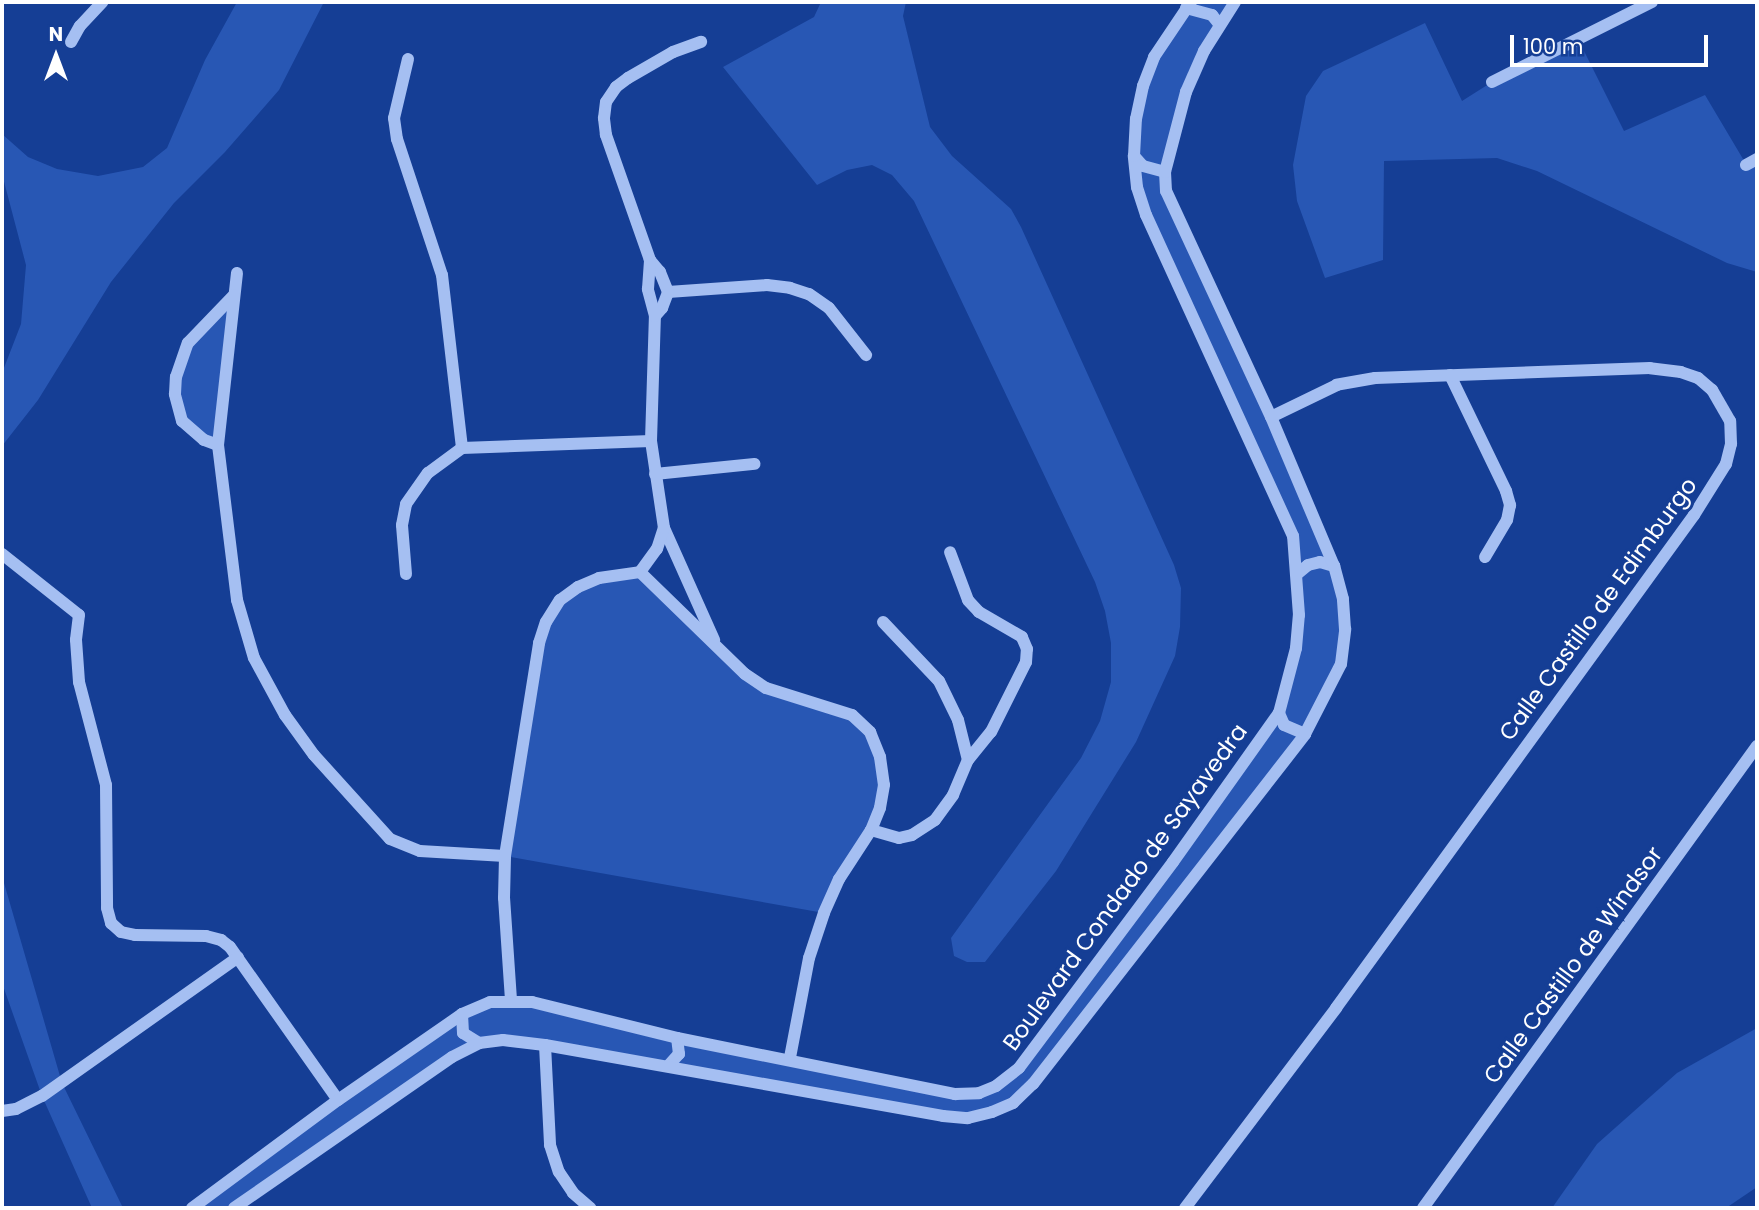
<!DOCTYPE html>
<style>
body{margin:0}
#map{position:relative;width:1759px;height:1210px;overflow:hidden;background:#153e95;font-family:Poppins,sans-serif}
div>[style]{position:absolute}
.green>*{inset:0;background:#2857b4}
.minor>*{height:12px;margin:-6px;padding:0 6px;transform-origin:6px;border-radius:6px;background:#a5bff2}
span{translate:-50% -50%;white-space:nowrap;text-align:center;line-height:1.15;-webkit-text-stroke:6px #153e95;paint-order:stroke}
.street-label{font-size:23px;color:#fff}
.frame{position:absolute;inset:0;border:4px solid #fff;pointer-events:none}
.north{position:absolute;left:21px;top:21px;width:70px;height:70px;-webkit-text-stroke:5px #153e95;paint-order:stroke;rotate:0deg;font-size:19px;font-weight:700;line-height:28px;text-align:center;color:#fff}
.north::after{content:'';display:block;margin:auto;width:24px;height:32px;background:#fff;clip-path:polygon(50% 0,100% 100%,50% 72%,0 100%)}
.scale{position:absolute;left:1510px;top:35px;width:198px;height:32px;box-sizing:border-box;border:4px solid #fff;border-top:0;padding-left:9px;font-size:21px;line-height:24px;white-space:nowrap;color:#fff;-webkit-text-stroke:5px #153e95;paint-order:stroke}
</style>
<div id="map">
<div class="green">
<div style="clip-path:polygon(237px 2px,324px 2px,279px 90px,225px 152px,174px 203px,111px 282px,38px 400px,2px 446px,2px 373px,21px 324px,26px 265px,2px 174px,2px 134px,28px 157px,57px 169px,98px 176px,143px 167px,167px 148px,205px 60px)"></div>
<div style="clip-path:polygon(821px 2px,906px 2px,903px 16px,930px 127px,952px 156px,1011px 209px,1021px 227px,1174px 565px,1181px 588px,1180px 627px,1175px 656px,1136px 742px,1056px 871px,985px 962px,967px 962px,954px 956px,951px 938px,1081px 758px,1100px 721px,1111px 682px,1111px 643px,1105px 611px,1095px 582px,914px 201px,892px 175px,872px 165px,847px 170px,817px 185px,723px 67px,814px 17px)"></div>
<div style="clip-path:polygon(1191px 2px,1235px 2px,1186px 92px,1166px 191px,1271px 417px,1343px 599px,1341px 664px,1305px 734px,1013px 1103px,968px 1118px,669px 1065px,479px 1043px,234px 1208px,192px 1208px,462px 1014px,511px 1000px,677px 1038px,979px 1093px,1019px 1068px,1279px 713px,1290px 676px,1297px 554px,1137px 187px,1143px 86px)"></div>
<div style="clip-path:polygon(1425px 23px,1462px 101px,1492px 82px,1578px 39px,1624px 131px,1705px 95px,1746px 164px,1757px 159px,1757px 272px,1727px 263px,1537px 171px,1497px 158px,1384px 161px,1383px 260px,1325px 278px,1297px 201px,1293px 165px,1306px 96px,1323px 71px)"></div>
<div style="clip-path:polygon(234px 295px,218px 445px,204px 440px,177px 408px,180px 358px)"></div>
<div style="clip-path:polygon(640px 572px,745px 674px,852px 715px,880px 757px,880px 808px,824px 913px,505px 856px,546px 622px,578px 587px)"></div>
<div style="clip-path:polygon(2px 876px,62px 1083px,123px 1208px,92px 1208px,42px 1096px,2px 983px)"></div>
<div style="clip-path:polygon(1757px 1028px,1757px 1187px,1726px 1208px,1552px 1208px,1597px 1144px,1677px 1073px)"></div>
</div>
<div class="minor">
<div style="left:1186px;top:8px;width:27px;rotate:15deg"></div>
<div style="left:1212px;top:15px;width:11px;rotate:52deg"></div>
<div style="left:71px;top:42px;width:18px;rotate:-61deg"></div>
<div style="left:80px;top:26px;width:33px;rotate:-47deg"></div>
<div style="left:408px;top:59px;width:61px;rotate:103.3deg"></div>
<div style="left:394px;top:118px;width:21px;rotate:82deg"></div>
<div style="left:397px;top:139px;width:143px;rotate:71.7deg"></div>
<div style="left:442px;top:275px;width:174px;rotate:83.4deg"></div>
<div style="left:1492px;top:82px;width:179px;rotate:-26.6deg"></div>
<div style="left:1134px;top:156px;width:13px;rotate:48deg"></div>
<div style="left:1143px;top:166px;width:23px;rotate:15deg"></div>
<div style="left:1746px;top:165px;width:13px;rotate:-29deg"></div>
<div style="left:237px;top:273px;width:173px;rotate:96.3deg"></div>
<div style="left:218px;top:445px;width:156px;rotate:83deg"></div>
<div style="left:237px;top:600px;width:60px;rotate:73.7deg"></div>
<div style="left:254px;top:658px;width:65px;rotate:61.5deg"></div>
<div style="left:285px;top:715px;width:49px;rotate:54.1deg"></div>
<div style="left:314px;top:755px;width:113px;rotate:47.9deg"></div>
<div style="left:390px;top:839px;width:32px;rotate:22deg"></div>
<div style="left:420px;top:851px;width:85px;rotate:3.4deg"></div>
<div style="left:668px;top:292px;width:99px;rotate:-4deg"></div>
<div style="left:767px;top:285px;width:23px;rotate:7deg"></div>
<div style="left:790px;top:288px;width:20px;rotate:18deg"></div>
<div style="left:809px;top:294px;width:24px;rotate:35deg"></div>
<div style="left:829px;top:308px;width:60px;rotate:51.8deg"></div>
<div style="left:655px;top:316px;width:11px;rotate:-49deg"></div>
<div style="left:662px;top:308px;width:17px;rotate:-69deg"></div>
<div style="left:668px;top:292px;width:22px;rotate:-112deg"></div>
<div style="left:660px;top:272px;width:16px;rotate:-130deg"></div>
<div style="left:650px;top:260px;width:133px;rotate:-109.4deg"></div>
<div style="left:606px;top:135px;width:17px;rotate:-97deg"></div>
<div style="left:604px;top:118px;width:16px;rotate:-83deg"></div>
<div style="left:606px;top:102px;width:18px;rotate:-56deg"></div>
<div style="left:616px;top:87px;width:15px;rotate:-37deg"></div>
<div style="left:628px;top:78px;width:52px;rotate:-30deg"></div>
<div style="left:673px;top:52px;width:30px;rotate:-20deg"></div>
<div style="left:1450px;top:375px;width:129px;rotate:64.2deg"></div>
<div style="left:1506px;top:491px;width:15px;rotate:74deg"></div>
<div style="left:1510px;top:505px;width:15px;rotate:101deg"></div>
<div style="left:1507px;top:520px;width:43px;rotate:120.7deg"></div>
<div style="left:218px;top:445px;width:15px;rotate:-160deg"></div>
<div style="left:204px;top:440px;width:29px;rotate:-139deg"></div>
<div style="left:182px;top:421px;width:28px;rotate:-105deg"></div>
<div style="left:175px;top:394px;width:17px;rotate:-87deg"></div>
<div style="left:176px;top:377px;width:36px;rotate:-71deg"></div>
<div style="left:188px;top:343px;width:66px;rotate:-46.2deg"></div>
<div style="left:655px;top:474px;width:100px;rotate:-5.8deg"></div>
<div style="left:664px;top:528px;width:123px;rotate:65.9deg"></div>
<div style="left:2px;top:554px;width:98px;rotate:38.4deg"></div>
<div style="left:79px;top:615px;width:25px;rotate:97deg"></div>
<div style="left:76px;top:640px;width:42px;rotate:85.9deg"></div>
<div style="left:79px;top:682px;width:106px;rotate:75.3deg"></div>
<div style="left:106px;top:785px;width:123px;rotate:89.5deg"></div>
<div style="left:107px;top:908px;width:16px;rotate:75deg"></div>
<div style="left:111px;top:923px;width:13px;rotate:42deg"></div>
<div style="left:121px;top:932px;width:14px;rotate:12deg"></div>
<div style="left:135px;top:935px;width:71px;rotate:0.8deg"></div>
<div style="left:206px;top:936px;width:16px;rotate:15deg"></div>
<div style="left:221px;top:940px;width:11px;rotate:38deg"></div>
<div style="left:230px;top:947px;width:187px;rotate:54.8deg"></div>
<div style="left:640px;top:572px;width:29px;rotate:-54deg"></div>
<div style="left:657px;top:549px;width:22px;rotate:-72deg"></div>
<div style="left:664px;top:528px;width:88px;rotate:-98.5deg"></div>
<div style="left:651px;top:441px;width:125px;rotate:-88.2deg"></div>
<div style="left:655px;top:316px;width:28px;rotate:-105deg"></div>
<div style="left:648px;top:289px;width:29px;rotate:-86deg"></div>
<div style="left:406px;top:574px;width:49px;rotate:-94.7deg"></div>
<div style="left:402px;top:525px;width:21px;rotate:-79deg"></div>
<div style="left:406px;top:504px;width:38px;rotate:-55deg"></div>
<div style="left:428px;top:473px;width:42px;rotate:-36.3deg"></div>
<div style="left:462px;top:448px;width:189px;rotate:-2.1deg"></div>
<div style="left:1297px;top:574px;width:14px;rotate:-39deg"></div>
<div style="left:1308px;top:565px;width:12px;rotate:-14deg"></div>
<div style="left:1320px;top:562px;width:15px;rotate:16deg"></div>
<div style="left:883px;top:622px;width:81px;rotate:46.5deg"></div>
<div style="left:939px;top:681px;width:43px;rotate:64deg"></div>
<div style="left:958px;top:720px;width:41px;rotate:76deg"></div>
<div style="left:1279px;top:713px;width:13px;rotate:67deg"></div>
<div style="left:1284px;top:725px;width:23px;rotate:23deg"></div>
<div style="left:871px;top:830px;width:29px;rotate:16deg"></div>
<div style="left:899px;top:838px;width:13px;rotate:-13deg"></div>
<div style="left:912px;top:835px;width:27px;rotate:-33deg"></div>
<div style="left:935px;top:820px;width:31px;rotate:-54deg"></div>
<div style="left:953px;top:795px;width:38px;rotate:-67deg"></div>
<div style="left:968px;top:760px;width:36px;rotate:-51deg"></div>
<div style="left:991px;top:732px;width:78px;rotate:-63.4deg"></div>
<div style="left:1026px;top:662px;width:13px;rotate:-86deg"></div>
<div style="left:1027px;top:649px;width:13px;rotate:-113deg"></div>
<div style="left:1022px;top:637px;width:50px;rotate:-149.8deg"></div>
<div style="left:979px;top:612px;width:16px;rotate:-133deg"></div>
<div style="left:968px;top:600px;width:51px;rotate:-110.6deg"></div>
<div style="left:511px;top:1000px;width:102px;rotate:-93.9deg"></div>
<div style="left:504px;top:898px;width:42px;rotate:-88.6deg"></div>
<div style="left:505px;top:856px;width:216px;rotate:-80.9deg"></div>
<div style="left:539px;top:643px;width:22px;rotate:-72deg"></div>
<div style="left:546px;top:622px;width:26px;rotate:-58deg"></div>
<div style="left:560px;top:600px;width:22px;rotate:-36deg"></div>
<div style="left:578px;top:587px;width:23px;rotate:-23deg"></div>
<div style="left:599px;top:578px;width:41px;rotate:-8.3deg"></div>
<div style="left:640px;top:572px;width:146px;rotate:44.2deg"></div>
<div style="left:745px;top:674px;width:25px;rotate:34deg"></div>
<div style="left:766px;top:688px;width:90px;rotate:17.4deg"></div>
<div style="left:852px;top:715px;width:25px;rotate:43deg"></div>
<div style="left:870px;top:732px;width:27px;rotate:68deg"></div>
<div style="left:880px;top:757px;width:28px;rotate:82deg"></div>
<div style="left:884px;top:785px;width:23px;rotate:100deg"></div>
<div style="left:880px;top:808px;width:24px;rotate:112deg"></div>
<div style="left:871px;top:830px;width:59px;rotate:123.1deg"></div>
<div style="left:839px;top:879px;width:37px;rotate:114deg"></div>
<div style="left:824px;top:913px;width:47px;rotate:108.4deg"></div>
<div style="left:809px;top:958px;width:102px;rotate:100.8deg"></div>
<div style="left:462px;top:1014px;width:19px;rotate:87deg"></div>
<div style="left:463px;top:1033px;width:19px;rotate:32deg"></div>
<div style="left:545px;top:1045px;width:100px;rotate:87.1deg"></div>
<div style="left:550px;top:1145px;width:28px;rotate:72deg"></div>
<div style="left:559px;top:1172px;width:25px;rotate:56deg"></div>
<div style="left:573px;top:1193px;width:23px;rotate:41deg"></div>
<div style="left:669px;top:1065px;width:15px;rotate:-48deg"></div>
<div style="left:679px;top:1054px;width:16px;rotate:-97deg"></div>
<div style="left:2px;top:1111px;width:14px;rotate:-8deg"></div>
<div style="left:16px;top:1109px;width:29px;rotate:-27deg"></div>
<div style="left:42px;top:1096px;width:240px;rotate:-35.3deg"></div>
<div style="left:192px;top:1208px;width:182px;rotate:-36.5deg"></div>
<div style="left:338px;top:1100px;width:151px;rotate:-34.7deg"></div>
<div style="left:462px;top:1014px;width:30px;rotate:-23deg"></div>
<div style="left:490px;top:1002px;width:42px"></div>
<div style="left:532px;top:1002px;width:149px;rotate:13.9deg"></div>
<div style="left:677px;top:1038px;width:284px;rotate:11.4deg"></div>
<div style="left:955px;top:1094px;width:24px;rotate:-2deg"></div>
<div style="left:979px;top:1093px;width:18px;rotate:-22deg"></div>
<div style="left:996px;top:1086px;width:29px;rotate:-38deg"></div>
<div style="left:1019px;top:1068px;width:257px;rotate:-53.2deg"></div>
<div style="left:1173px;top:862px;width:183px;rotate:-54.6deg"></div>
<div style="left:1279px;top:713px;width:67px;rotate:-75.3deg"></div>
<div style="left:1296px;top:648px;width:33px;rotate:-85deg"></div>
<div style="left:1299px;top:615px;width:79px;rotate:-94.3deg"></div>
<div style="left:1293px;top:536px;width:353px;rotate:-114.6deg"></div>
<div style="left:1146px;top:215px;width:29px;rotate:-108deg"></div>
<div style="left:1137px;top:187px;width:31px;rotate:-96deg"></div>
<div style="left:1134px;top:156px;width:37px;rotate:-87deg"></div>
<div style="left:1136px;top:119px;width:34px;rotate:-78deg"></div>
<div style="left:1143px;top:86px;width:31px;rotate:-69deg"></div>
<div style="left:1154px;top:57px;width:66px;rotate:-56.1deg"></div>
<div style="left:234px;top:1208px;width:265px;rotate:-34.7deg"></div>
<div style="left:452px;top:1057px;width:30px;rotate:-27deg"></div>
<div style="left:479px;top:1043px;width:24px;rotate:-7deg"></div>
<div style="left:503px;top:1040px;width:42px;rotate:6.8deg"></div>
<div style="left:545px;top:1045px;width:404px;rotate:10.1deg"></div>
<div style="left:943px;top:1116px;width:25px;rotate:5deg"></div>
<div style="left:968px;top:1118px;width:25px;rotate:-14deg"></div>
<div style="left:992px;top:1112px;width:23px;rotate:-23deg"></div>
<div style="left:1013px;top:1103px;width:28px;rotate:-44deg"></div>
<div style="left:1033px;top:1084px;width:443px;rotate:-52.1deg"></div>
<div style="left:1305px;top:734px;width:79px;rotate:-62.8deg"></div>
<div style="left:1341px;top:664px;width:35px;rotate:-83deg"></div>
<div style="left:1345px;top:629px;width:30px;rotate:-94deg"></div>
<div style="left:1343px;top:599px;width:34px;rotate:-105deg"></div>
<div style="left:1334px;top:566px;width:162px;rotate:-112.9deg"></div>
<div style="left:1271px;top:417px;width:249px;rotate:-114.9deg"></div>
<div style="left:1166px;top:191px;width:19px;rotate:-93deg"></div>
<div style="left:1165px;top:172px;width:83px;rotate:-75.3deg"></div>
<div style="left:1186px;top:92px;width:45px;rotate:-66.3deg"></div>
<div style="left:1204px;top:51px;width:58px;rotate:-57.7deg"></div>
<div style="left:1185px;top:1208px;width:251px;rotate:-52.9deg"></div>
<div style="left:1336px;top:1008px;width:609px;rotate:-54.01deg"></div>
<div style="left:1694px;top:515px;width:60px;rotate:-57.9deg"></div>
<div style="left:1726px;top:464px;width:21px;rotate:-76deg"></div>
<div style="left:1731px;top:444px;width:23px;rotate:-92deg"></div>
<div style="left:1730px;top:421px;width:36px;rotate:-120deg"></div>
<div style="left:1712px;top:390px;width:18px;rotate:-139deg"></div>
<div style="left:1698px;top:378px;width:18px;rotate:-161deg"></div>
<div style="left:1681px;top:372px;width:31px;rotate:-173deg"></div>
<div style="left:1650px;top:368px;width:275px;rotate:177.9deg"></div>
<div style="left:1375px;top:378px;width:39px;rotate:170deg"></div>
<div style="left:1337px;top:385px;width:73px;rotate:154.1deg"></div>
<div style="left:1423px;top:1208px;width:570px;rotate:-54.14deg"></div>
</div>
<div class="street-label">
<span style="left:1598px;top:609px;rotate:-54deg">Calle Castillo de Edimburgo</span>
<span style="left:1125px;top:887px;rotate:-54deg">Boulevard Condado de Sayavedra</span>
<span style="left:1573px;top:965px;rotate:-54deg">Calle Castillo de Windsor</span>
</div>
<div class="frame"></div>
<div class="north">N</div>
<div class="scale">100 m</div>
</div>
